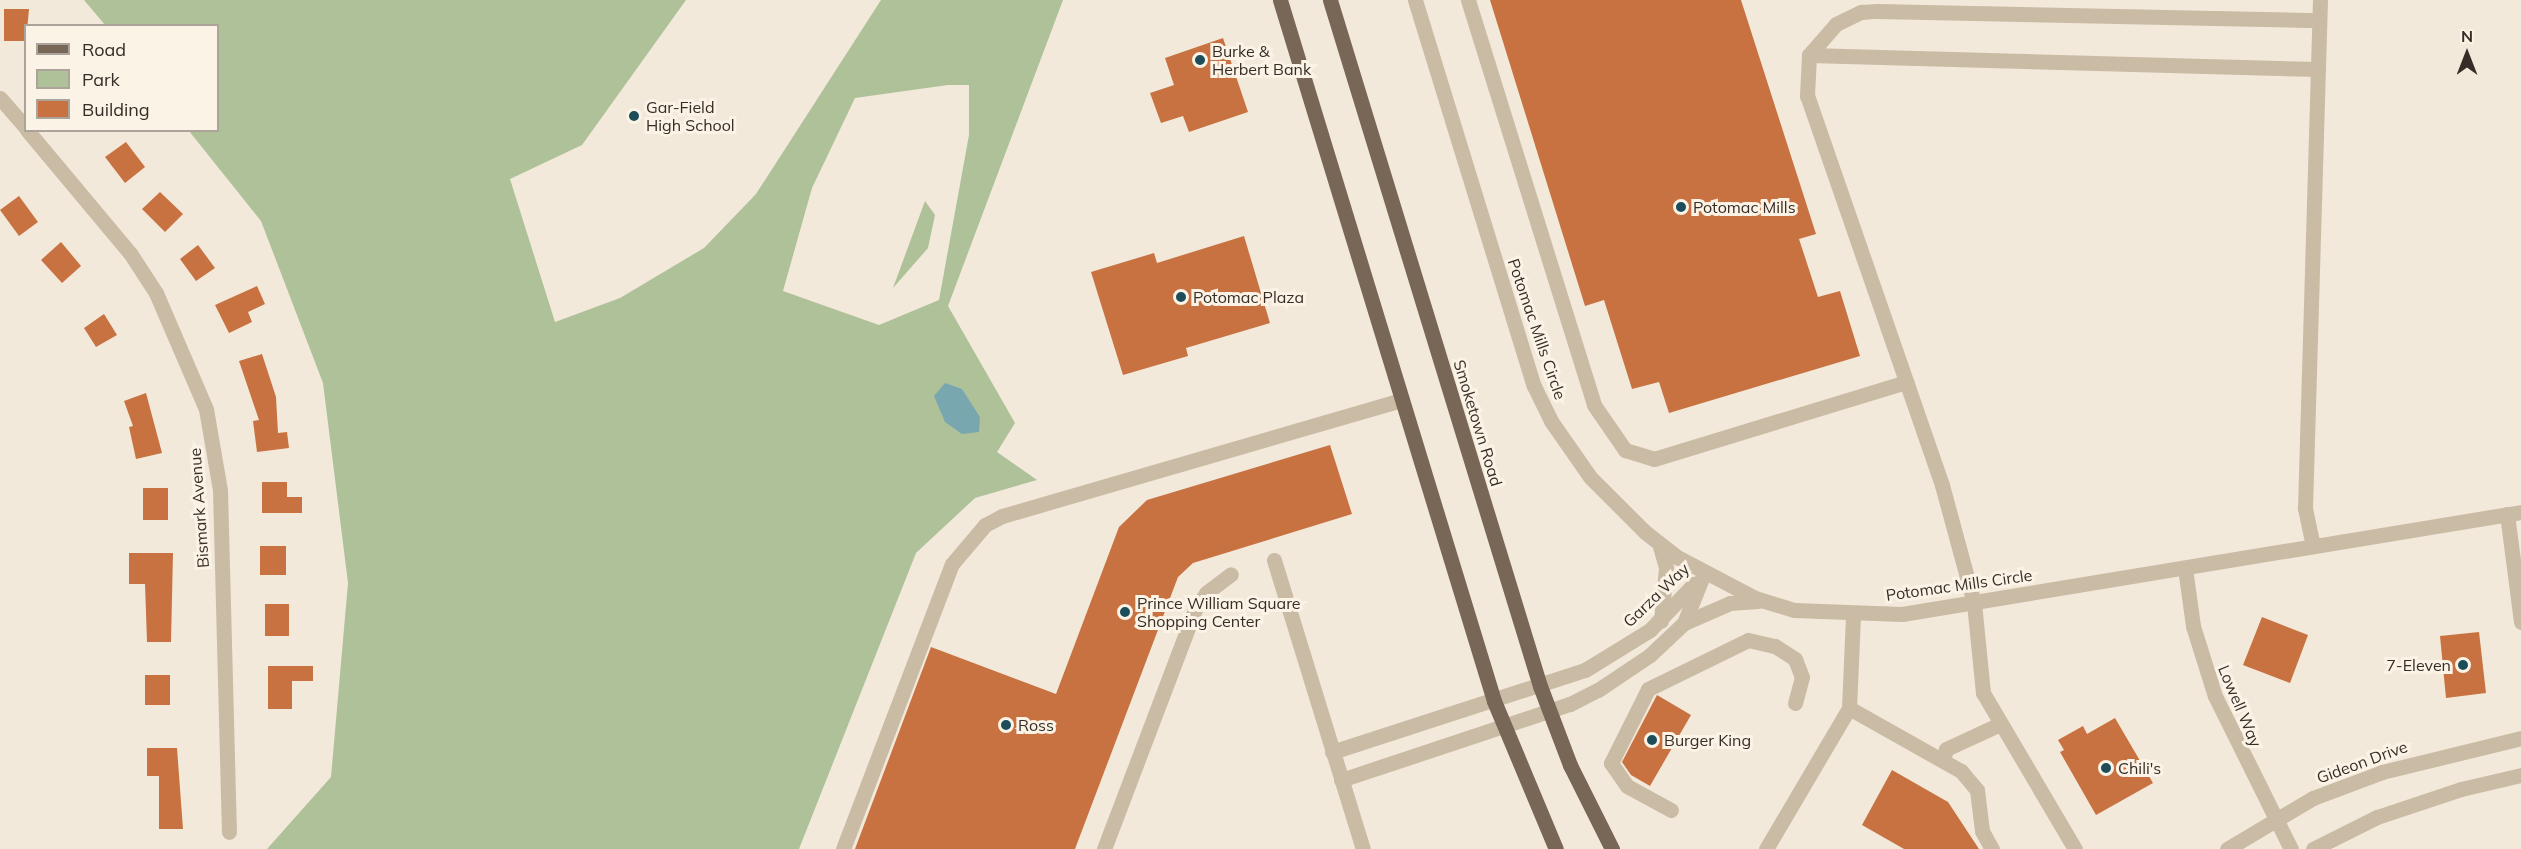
<!DOCTYPE html>
<style>
body{margin:0}
#map{position:relative;width:2521px;height:849px;overflow:hidden;background:#f2e9da;font-family:Mulish,sans-serif}
div>[style]{position:absolute}
.green>*{inset:0;background:#afc199}
.water>*{inset:0;background:#78a7b0}
.building>*{inset:0;background:#c87241}
.minor>*{height:15px;margin:-7.5px;padding:0 7.5px;transform-origin:7.5px;border-radius:7.5px;background:#cabba5}
.major>*{height:15px;margin:-7.5px;padding:0 7.5px;transform-origin:7.5px;border-radius:7.5px;background:#786657}
.dots>*{width:16px;height:16px;translate:-50% -50%;box-sizing:border-box;border:3px solid #faf3e6;border-radius:50%}
span{translate:-50% -50%;white-space:nowrap;text-align:center;line-height:1.15;-webkit-text-stroke:6px #faf3e6;paint-order:stroke}
.poi-label{font-size:16px;color:#362d27}
.left{translate:0 -50%;text-align:left}
.right{translate:-100% -50%;text-align:right}
.street-label{font-size:16px;color:#362d27}
.legend{position:absolute;left:24px;top:24px;width:195px;height:108px;box-sizing:border-box;background:#faf3e6;border:2px solid #aca49a;margin:0;padding:8px 10px;list-style:none;font-size:18px;color:#362d27}
.legend li{display:flex;align-items:center;gap:12px;height:30px}
.legend b{width:30px;border:2px solid #aca49a}
.north{position:absolute;left:2437px;top:24px;width:60px;height:60px;-webkit-text-stroke:4px #faf3e6;paint-order:stroke;rotate:0deg;font-size:16px;font-weight:700;line-height:24px;text-align:center;color:#362d27}
.north::after{content:'';display:block;margin:auto;width:21px;height:27px;background:#362d27;clip-path:polygon(50% 0,100% 100%,50% 72%,0 100%)}
</style>
<div id="map">
<div class="green">
<div style="clip-path:polygon(evenodd,84px 0,686px 0,582px 145px,510px 179px,555px 322px,620px 298px,704px 248px,756px 194px,881px 0,1063px 0,948px 306px,1015px 423px,997px 452px,1037px 480px,975px 498px,916px 553px,799px 849px,267px 849px,331px 777px,348px 583px,323px 383px,261px 221px,189px 131px,218px 130px,218px 26px,105px 25px,84px 0,948px 85px,969px 85px,969px 135px,939px 300px,879px 325px,783px 291px,812px 188px,855px 98px,948px 85px)"></div>
<div style="clip-path:polygon(925px 201px,935px 215px,928px 248px,893px 288px)"></div>
</div>
<div class="water">
<div style="clip-path:polygon(945px 383px,962px 389px,980px 417px,979px 432px,962px 434px,945px 422px,934px 396px)"></div>
</div>
<div class="building">
<div style="clip-path:polygon(1490px 0,1741px 0,1816px 234px,1799px 239px,1818px 297px,1840px 291px,1860px 356px,1669px 413px,1659px 382px,1632px 389px,1604px 300px,1585px 306px)"></div>
<div style="clip-path:polygon(4px 9px,29px 9px,26px 41px,4px 41px)"></div>
<div style="clip-path:polygon(1223px 38px,1248px 112px,1189px 132px,1183px 116px,1161px 123px,1150px 93px,1174px 85px,1165px 58px)"></div>
<div style="clip-path:polygon(126px 142px,145px 167px,125px 183px,105px 157px)"></div>
<div style="clip-path:polygon(160px 192px,183px 214px,165px 232px,142px 209px)"></div>
<div style="clip-path:polygon(19px 196px,38px 222px,19px 236px,0 210px)"></div>
<div style="clip-path:polygon(1244px 236px,1270px 323px,1186px 348px,1188px 356px,1123px 375px,1091px 272px,1154px 253px,1157px 263px)"></div>
<div style="clip-path:polygon(61px 242px,81px 266px,62px 283px,41px 260px)"></div>
<div style="clip-path:polygon(198px 245px,215px 268px,196px 281px,180px 259px)"></div>
<div style="clip-path:polygon(257px 286px,265px 304px,248px 312px,252px 322px,229px 333px,215px 305px)"></div>
<div style="clip-path:polygon(104px 314px,117px 335px,96px 347px,84px 328px)"></div>
<div style="clip-path:polygon(262px 354px,276px 397px,278px 433px,287px 432px,289px 448px,257px 452px,253px 421px,259px 420px,239px 361px)"></div>
<div style="clip-path:polygon(146px 393px,162px 453px,136px 459px,129px 427px,133px 426px,124px 401px)"></div>
<div style="clip-path:polygon(1330px 445px,1352px 514px,1193px 563px,1178px 577px,1075px 849px,855px 849px,931px 647px,1056px 694px,1119px 527px,1147px 500px)"></div>
<div style="clip-path:polygon(262px 482px,287px 482px,287px 497px,302px 497px,302px 513px,262px 513px)"></div>
<div style="clip-path:polygon(143px 488px,168px 488px,168px 520px,143px 520px)"></div>
<div style="clip-path:polygon(260px 546px,286px 546px,286px 575px,260px 575px)"></div>
<div style="clip-path:polygon(129px 553px,173px 553px,171px 642px,147px 642px,145px 584px,129px 584px)"></div>
<div style="clip-path:polygon(265px 604px,289px 604px,289px 636px,265px 636px)"></div>
<div style="clip-path:polygon(2262px 617px,2308px 635px,2290px 683px,2243px 665px)"></div>
<div style="clip-path:polygon(2479px 632px,2486px 693px,2446px 698px,2440px 636px)"></div>
<div style="clip-path:polygon(268px 666px,313px 666px,313px 681px,292px 681px,292px 709px,268px 709px)"></div>
<div style="clip-path:polygon(145px 675px,170px 675px,170px 705px,145px 705px)"></div>
<div style="clip-path:polygon(1657px 695px,1691px 715px,1650px 786px,1631px 775px,1622px 762px)"></div>
<div style="clip-path:polygon(2115px 718px,2153px 783px,2096px 815px,2060px 752px,2064px 750px,2058px 740px,2083px 726px,2087px 734px)"></div>
<div style="clip-path:polygon(147px 748px,177px 748px,183px 829px,159px 829px,159px 776px,147px 776px)"></div>
<div style="clip-path:polygon(1892px 770px,1948px 802px,1979px 849px,1904px 849px,1862px 825px)"></div>
</div>
<div class="minor">
<div style="left:1415px;top:0;width:404px;rotate:72.9deg"></div>
<div style="left:1534px;top:386px;width:39px;rotate:64deg"></div>
<div style="left:1551px;top:421px;width:68px;rotate:55.1deg"></div>
<div style="left:1590px;top:477px;width:78px;rotate:45deg"></div>
<div style="left:1645px;top:532px;width:41px;rotate:38deg"></div>
<div style="left:1677px;top:557px;width:88px;rotate:27.7deg"></div>
<div style="left:1755px;top:598px;width:41px;rotate:17.1deg"></div>
<div style="left:1794px;top:610px;width:108px;rotate:2.1deg"></div>
<div style="left:1902px;top:614px;width:627px;rotate:-9.36deg"></div>
<div style="left:1468px;top:0;width:424px;rotate:72.7deg"></div>
<div style="left:1594px;top:405px;width:55px;rotate:55.4deg"></div>
<div style="left:1625px;top:450px;width:30px;rotate:17deg"></div>
<div style="left:1654px;top:459px;width:264px;rotate:-17deg"></div>
<div style="left:1809px;top:55px;width:509px;rotate:1.58deg"></div>
<div style="left:0;top:98px;width:40px;rotate:49deg"></div>
<div style="left:27px;top:130px;width:160px;rotate:50.1deg"></div>
<div style="left:130px;top:253px;width:48px;rotate:57deg"></div>
<div style="left:156px;top:293px;width:126px;rotate:66.7deg"></div>
<div style="left:206px;top:409px;width:82px;rotate:80.2deg"></div>
<div style="left:220px;top:490px;width:342px;rotate:88.5deg"></div>
<div style="left:2507px;top:514px;width:109px;rotate:82.6deg"></div>
<div style="left:1659px;top:543px;width:26px;rotate:74deg"></div>
<div style="left:1666px;top:568px;width:53px;rotate:95.4deg"></div>
<div style="left:2313px;top:546px;width:39px;rotate:-102deg"></div>
<div style="left:2305px;top:508px;width:508px;rotate:-88.31deg"></div>
<div style="left:1274px;top:560px;width:302px;rotate:72.9deg"></div>
<div style="left:2185px;top:568px;width:59px;rotate:82.1deg"></div>
<div style="left:2193px;top:626px;width:73px;rotate:72.6deg"></div>
<div style="left:2215px;top:696px;width:171px;rotate:63.6deg"></div>
<div style="left:1684px;top:623px;width:50px;rotate:-23.5deg"></div>
<div style="left:1730px;top:603px;width:28px;rotate:-4deg"></div>
<div style="left:1849px;top:708px;width:129px;rotate:29.4deg"></div>
<div style="left:1961px;top:771px;width:25px;rotate:50deg"></div>
<div style="left:1977px;top:790px;width:41px;rotate:83deg"></div>
<div style="left:1982px;top:831px;width:21px;rotate:61deg"></div>
<div style="left:1332px;top:752px;width:266px;rotate:-18deg"></div>
<div style="left:1585px;top:670px;width:76px;rotate:-31.6deg"></div>
<div style="left:1650px;top:630px;width:64px;rotate:-46.3deg"></div>
<div style="left:1943px;top:760px;width:11px;rotate:-75deg"></div>
<div style="left:1946px;top:749px;width:57px;rotate:-24.8deg"></div>
<div style="left:1341px;top:780px;width:241px;rotate:-18.4deg"></div>
<div style="left:1570px;top:704px;width:31px;rotate:-27deg"></div>
<div style="left:1598px;top:690px;width:63px;rotate:-33.9deg"></div>
<div style="left:1650px;top:655px;width:47px;rotate:-43.3deg"></div>
<div style="left:1684px;top:623px;width:54px;rotate:-68.2deg"></div>
<div style="left:1671px;top:810px;width:50px;rotate:-151.4deg"></div>
<div style="left:1627px;top:786px;width:28px;rotate:-125deg"></div>
<div style="left:1611px;top:763px;width:83px;rotate:-63.4deg"></div>
<div style="left:1648px;top:689px;width:111px;rotate:-26.1deg"></div>
<div style="left:1748px;top:640px;width:28px;rotate:13deg"></div>
<div style="left:1775px;top:646px;width:24px;rotate:33deg"></div>
<div style="left:1795px;top:659px;width:19px;rotate:69deg"></div>
<div style="left:1802px;top:677px;width:27px;rotate:105deg"></div>
<div style="left:843px;top:849px;width:305px;rotate:-69.1deg"></div>
<div style="left:952px;top:564px;width:51px;rotate:-49.8deg"></div>
<div style="left:985px;top:525px;width:19px;rotate:-28deg"></div>
<div style="left:1002px;top:516px;width:416px;rotate:-16.2deg"></div>
<div style="left:1104px;top:849px;width:257px;rotate:-69.2deg"></div>
<div style="left:1195px;top:609px;width:19px;rotate:-55deg"></div>
<div style="left:1206px;top:593px;width:31px;rotate:-37deg"></div>
<div style="left:1766px;top:849px;width:164px;rotate:-59.5deg"></div>
<div style="left:1849px;top:708px;width:93px;rotate:-87.5deg"></div>
<div style="left:2075px;top:849px;width:181px;rotate:-120.5deg"></div>
<div style="left:1983px;top:693px;width:90px;rotate:-95.7deg"></div>
<div style="left:1974px;top:603px;width:122px;rotate:-105.2deg"></div>
<div style="left:1942px;top:485px;width:412px;rotate:-109.1deg"></div>
<div style="left:1807px;top:96px;width:41px;rotate:-87.2deg"></div>
<div style="left:1809px;top:55px;width:41px;rotate:-48.9deg"></div>
<div style="left:1836px;top:24px;width:28px;rotate:-26deg"></div>
<div style="left:1861px;top:12px;width:16px;rotate:-4deg"></div>
<div style="left:1877px;top:11px;width:442px;rotate:1.2deg"></div>
<div style="left:2227px;top:849px;width:100px;rotate:-30.7deg"></div>
<div style="left:2313px;top:798px;width:74px;rotate:-20.6deg"></div>
<div style="left:2382px;top:772px;width:143px;rotate:-13.7deg"></div>
<div style="left:2313px;top:849px;width:72px;rotate:-26.6deg"></div>
<div style="left:2377px;top:817px;width:89px;rotate:-18.4deg"></div>
<div style="left:2461px;top:789px;width:62px;rotate:-13.1deg"></div>
</div>
<div class="major">
<div style="left:1280px;top:0;width:733px;rotate:73.02deg"></div>
<div style="left:1494px;top:701px;width:160px;rotate:67.3deg"></div>
<div style="left:1330px;top:0;width:717px;rotate:72.98deg"></div>
<div style="left:1540px;top:686px;width:85px;rotate:69.2deg"></div>
<div style="left:1570px;top:765px;width:94px;rotate:63.4deg"></div>
</div>
<div class="dots">
<div style="left:1200px;top:60px;background:#1c4d58"></div>
<div style="left:634px;top:116px;background:#1c4d58"></div>
<div style="left:1681px;top:207px;background:#1c4d58"></div>
<div style="left:1181px;top:297px;background:#1c4d58"></div>
<div style="left:1125px;top:612px;background:#1c4d58"></div>
<div style="left:2463px;top:665px;background:#1c4d58"></div>
<div style="left:1006px;top:725px;background:#1c4d58"></div>
<div style="left:1652px;top:740px;background:#1c4d58"></div>
<div style="left:2106px;top:768px;background:#1c4d58"></div>
</div>
<div class="poi-label">
<span class="left" style="left:1212px;top:60px">Burke &amp;<br>Herbert Bank</span>
<span class="left" style="left:646px;top:116px">Gar-Field<br>High School</span>
<span class="left" style="left:1693px;top:207px">Potomac Mills</span>
<span class="left" style="left:1193px;top:297px">Potomac Plaza</span>
<span class="left" style="left:1137px;top:612px">Prince William Square<br>Shopping Center</span>
<span class="right" style="left:2451px;top:665px">7-Eleven</span>
<span class="left" style="left:1018px;top:725px">Ross</span>
<span class="left" style="left:1664px;top:740px">Burger King</span>
<span class="left" style="left:2118px;top:768px">Chili's</span>
</div>
<div class="street-label">
<span style="left:1537px;top:329px;rotate:71deg">Potomac Mills Circle</span>
<span style="left:1478px;top:423px;rotate:73deg">Smoketown Road</span>
<span style="left:199px;top:508px;rotate:-94deg">Bismark Avenue</span>
<span style="left:1959px;top:585px;rotate:-8deg">Potomac Mills Circle</span>
<span style="left:1656px;top:595px;rotate:-44deg">Garza Way</span>
<span style="left:2240px;top:706px;rotate:67deg">Lowell Way</span>
<span style="left:2362px;top:762px;rotate:-20deg">Gideon Drive</span>
</div>
<ul class="legend">
<li><b style="height:8px;background:#786657"></b>Road</li>
<li><b style="height:16px;background:#afc199"></b>Park</li>
<li><b style="height:16px;background:#c87241"></b>Building</li>
</ul>
<div class="north">N</div>
</div>
